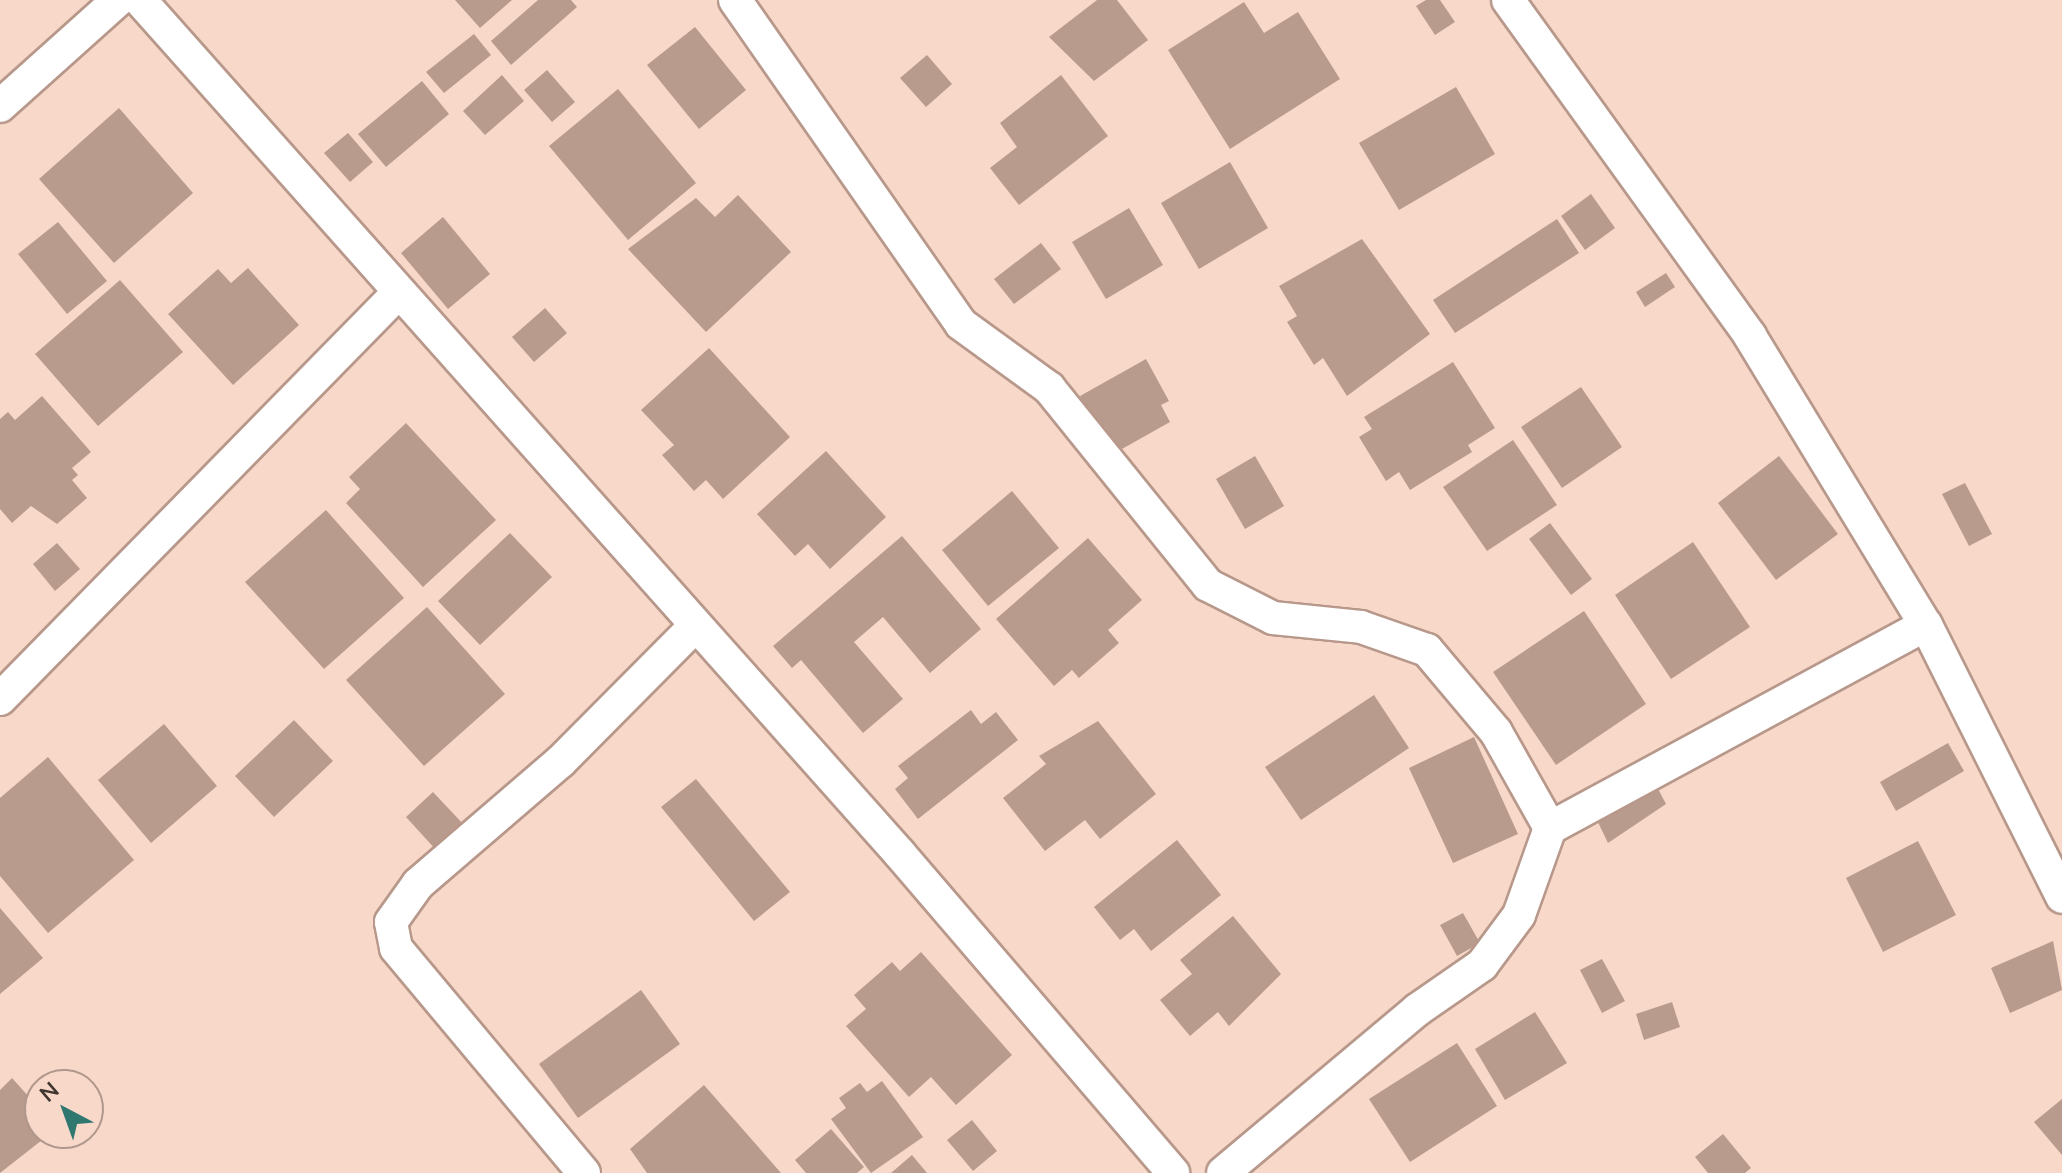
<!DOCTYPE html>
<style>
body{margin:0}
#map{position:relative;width:2062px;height:1173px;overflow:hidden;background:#f8d8c9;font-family:"Nunito Sans",sans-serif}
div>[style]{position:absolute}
.building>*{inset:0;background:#b99b8d}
.roads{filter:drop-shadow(2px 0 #b7988b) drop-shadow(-2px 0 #b7988b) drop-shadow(0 2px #b7988b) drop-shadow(0 -2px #b7988b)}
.street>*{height:32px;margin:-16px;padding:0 16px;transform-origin:16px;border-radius:16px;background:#fff}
span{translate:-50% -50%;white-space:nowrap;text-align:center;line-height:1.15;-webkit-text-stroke:7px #f8d8c9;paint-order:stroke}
.north{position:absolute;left:24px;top:1069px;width:80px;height:80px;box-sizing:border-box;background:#f8d8c9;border:2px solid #af978c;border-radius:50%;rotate:319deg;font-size:22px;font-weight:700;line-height:32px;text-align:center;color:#423630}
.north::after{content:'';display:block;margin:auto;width:28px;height:36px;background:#307770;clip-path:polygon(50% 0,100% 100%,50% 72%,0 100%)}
</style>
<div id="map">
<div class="building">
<div style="clip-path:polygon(455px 0,512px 0,480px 28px)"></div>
<div style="clip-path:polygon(538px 0,571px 0,577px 7px,511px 65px,491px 41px)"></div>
<div style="clip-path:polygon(1097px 0,1117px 0,1148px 40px,1094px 81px,1049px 37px)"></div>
<div style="clip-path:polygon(1426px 0,1440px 0,1455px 22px,1435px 35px,1416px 6px)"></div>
<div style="clip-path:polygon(1244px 2px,1264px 33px,1298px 12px,1340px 79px,1230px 149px,1168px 50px)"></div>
<div style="clip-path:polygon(695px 27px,746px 90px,699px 129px,647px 65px)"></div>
<div style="clip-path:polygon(474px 34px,491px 55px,444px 93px,426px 72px)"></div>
<div style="clip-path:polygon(927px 55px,952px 84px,926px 107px,900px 78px)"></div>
<div style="clip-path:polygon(547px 70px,575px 102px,552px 122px,524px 90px)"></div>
<div style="clip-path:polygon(502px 75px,524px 101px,485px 135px,463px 111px)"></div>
<div style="clip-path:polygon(1061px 75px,1108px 136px,1019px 205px,990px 168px,1017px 147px,1000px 123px)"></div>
<div style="clip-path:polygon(422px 81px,449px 114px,386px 167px,358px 134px)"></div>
<div style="clip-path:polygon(1456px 87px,1495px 154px,1399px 210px,1359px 143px)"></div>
<div style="clip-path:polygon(618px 89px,696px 183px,628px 240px,549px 146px)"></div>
<div style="clip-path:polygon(119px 108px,193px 193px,114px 263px,39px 179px)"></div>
<div style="clip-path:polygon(348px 133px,373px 162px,350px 182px,324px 153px)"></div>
<div style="clip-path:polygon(1230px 162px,1268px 228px,1199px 269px,1161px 203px)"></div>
<div style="clip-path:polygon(1591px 194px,1615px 228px,1585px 250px,1561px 216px)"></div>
<div style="clip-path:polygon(738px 195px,791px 252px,706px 332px,628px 249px,696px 198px,715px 217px)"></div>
<div style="clip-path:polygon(1129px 208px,1163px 265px,1106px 299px,1072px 242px)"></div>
<div style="clip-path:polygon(443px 217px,490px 274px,448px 309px,401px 253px)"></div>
<div style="clip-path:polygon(1557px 219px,1579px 253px,1455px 333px,1433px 300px)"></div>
<div style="clip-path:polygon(58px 222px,107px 281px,67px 314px,18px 254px)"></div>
<div style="clip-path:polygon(1362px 239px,1430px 334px,1347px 396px,1323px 358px,1314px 365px,1287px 322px,1297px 316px,1279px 286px)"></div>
<div style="clip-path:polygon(1041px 243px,1061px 269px,1014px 304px,994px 279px)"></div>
<div style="clip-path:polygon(248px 268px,299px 325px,233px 385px,168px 314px,218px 269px,231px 283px)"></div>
<div style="clip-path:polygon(1666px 273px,1675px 287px,1645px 307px,1636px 292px)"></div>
<div style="clip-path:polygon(120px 280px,183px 352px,98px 426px,35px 354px)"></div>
<div style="clip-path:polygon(545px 308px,567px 333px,534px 362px,512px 337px)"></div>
<div style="clip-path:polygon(709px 348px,790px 437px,723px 499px,706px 480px,694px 491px,662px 455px,674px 445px,641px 410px)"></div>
<div style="clip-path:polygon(1146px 359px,1169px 401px,1161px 405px,1170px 422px,1113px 454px,1080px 396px)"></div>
<div style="clip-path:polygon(1453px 362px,1495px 428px,1468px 445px,1472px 452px,1410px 490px,1399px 472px,1386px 481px,1359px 437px,1372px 429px,1364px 417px)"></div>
<div style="clip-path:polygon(1581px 387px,1622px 447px,1562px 488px,1521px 427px)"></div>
<div style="clip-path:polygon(42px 396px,91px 452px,72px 468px,78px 475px,72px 480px,87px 498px,57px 524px,31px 506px,12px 523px,0 509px,0 419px,8px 412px,15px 420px)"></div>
<div style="clip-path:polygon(406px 423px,496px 520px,423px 587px,346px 503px,360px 489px,349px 477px)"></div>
<div style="clip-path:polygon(1513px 440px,1557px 505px,1487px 551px,1443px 487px)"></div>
<div style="clip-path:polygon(826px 451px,886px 517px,830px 569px,808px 544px,795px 556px,757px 514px)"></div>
<div style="clip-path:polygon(1255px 456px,1284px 506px,1245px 529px,1216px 479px)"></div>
<div style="clip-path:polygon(1779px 456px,1838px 534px,1776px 580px,1718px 503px)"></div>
<div style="clip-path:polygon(1965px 483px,1992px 534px,1969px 546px,1942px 494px)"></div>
<div style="clip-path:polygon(1012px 491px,1059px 548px,988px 606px,942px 550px)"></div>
<div style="clip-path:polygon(326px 510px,404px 598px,324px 669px,245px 582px)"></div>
<div style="clip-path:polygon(1550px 523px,1592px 579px,1571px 595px,1529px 539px)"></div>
<div style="clip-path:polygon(510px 533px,552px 577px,480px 645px,438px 601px)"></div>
<div style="clip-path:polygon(902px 536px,981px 629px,930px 673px,883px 617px,854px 642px,903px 699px,863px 733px,801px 660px,792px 668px,773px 646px)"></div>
<div style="clip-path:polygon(1088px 538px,1142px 600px,1108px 630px,1119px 643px,1079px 678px,1072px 670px,1054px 686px,996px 619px)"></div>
<div style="clip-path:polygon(1693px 542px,1750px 627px,1671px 679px,1615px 595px)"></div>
<div style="clip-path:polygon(57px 543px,80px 569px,55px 591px,33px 564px)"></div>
<div style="clip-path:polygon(427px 607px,505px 694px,424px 766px,346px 680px)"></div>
<div style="clip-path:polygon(1584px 611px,1646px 704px,1556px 765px,1493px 672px)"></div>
<div style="clip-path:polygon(1374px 695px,1409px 748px,1301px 820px,1265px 767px)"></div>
<div style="clip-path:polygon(971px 710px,981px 724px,996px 712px,1018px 740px,918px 819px,895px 789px,908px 778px,898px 766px)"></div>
<div style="clip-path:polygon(294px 720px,333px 761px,274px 817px,235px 776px)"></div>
<div style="clip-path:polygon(1098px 721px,1156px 794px,1100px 839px,1085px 820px,1045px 851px,1003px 798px,1046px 764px,1039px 756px)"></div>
<div style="clip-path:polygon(164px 724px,217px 786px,151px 843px,98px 780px)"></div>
<div style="clip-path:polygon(1474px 737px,1518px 834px,1453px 863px,1409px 768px)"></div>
<div style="clip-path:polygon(1948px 743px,1964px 771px,1896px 811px,1880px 782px)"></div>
<div style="clip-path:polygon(48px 757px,134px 860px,48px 933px,0 876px,0 798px)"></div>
<div style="clip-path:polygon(696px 779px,790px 892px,754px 921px,661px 807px)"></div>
<div style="clip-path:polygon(1656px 785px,1666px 804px,1608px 843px,1595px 816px)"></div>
<div style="clip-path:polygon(433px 792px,465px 826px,437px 851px,406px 817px)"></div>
<div style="clip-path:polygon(1177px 840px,1221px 895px,1151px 951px,1134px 929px,1120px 940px,1094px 907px)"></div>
<div style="clip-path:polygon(1918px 841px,1956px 915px,1883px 952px,1846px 878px)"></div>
<div style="clip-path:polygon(0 908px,43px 958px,0 994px)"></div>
<div style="clip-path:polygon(1463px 913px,1480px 943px,1457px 956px,1440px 925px)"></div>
<div style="clip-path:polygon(1233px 916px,1281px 974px,1229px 1026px,1218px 1012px,1190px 1036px,1160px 1000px,1192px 974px,1180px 960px)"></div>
<div style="clip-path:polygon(2053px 941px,2062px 990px,2010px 1013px,1991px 968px)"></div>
<div style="clip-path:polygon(921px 952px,1012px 1055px,956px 1105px,931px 1077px,909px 1097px,846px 1026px,866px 1009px,854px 995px,892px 962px,900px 971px)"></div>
<div style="clip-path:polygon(1602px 959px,1625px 1001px,1602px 1013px,1580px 970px)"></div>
<div style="clip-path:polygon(641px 990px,680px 1044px,578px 1118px,539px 1064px)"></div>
<div style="clip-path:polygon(1672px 1002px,1680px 1027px,1644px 1040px,1636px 1014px)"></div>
<div style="clip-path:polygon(1535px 1012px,1567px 1063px,1505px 1100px,1475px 1049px)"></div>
<div style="clip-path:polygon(1457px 1043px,1497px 1106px,1410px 1162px,1369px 1099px)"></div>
<div style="clip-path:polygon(12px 1078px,40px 1109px,40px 1133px,51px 1133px,0 1173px,0 1090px)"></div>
<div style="clip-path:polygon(882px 1081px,923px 1137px,871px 1173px,831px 1119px,846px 1108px,839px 1098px,860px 1083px,867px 1092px)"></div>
<div style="clip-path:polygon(704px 1085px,781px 1173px,647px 1173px,630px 1149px)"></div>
<div style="clip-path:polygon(2062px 1099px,2062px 1155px,2034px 1122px)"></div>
<div style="clip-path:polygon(972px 1120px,997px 1151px,973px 1171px,947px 1140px)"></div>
<div style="clip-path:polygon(831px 1129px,864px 1167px,857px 1173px,806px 1173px,795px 1160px)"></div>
<div style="clip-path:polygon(1723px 1134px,1751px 1168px,1745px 1173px,1708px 1173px,1695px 1157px)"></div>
<div style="clip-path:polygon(912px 1155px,927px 1173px,891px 1173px)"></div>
</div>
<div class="roads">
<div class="street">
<div style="left:140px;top:0;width:1143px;rotate:48.33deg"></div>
<div style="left:900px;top:854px;width:420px;rotate:49.4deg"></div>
<div style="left:735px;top:0;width:395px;rotate:55.1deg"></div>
<div style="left:961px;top:324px;width:109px;rotate:36deg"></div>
<div style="left:1049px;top:388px;width:253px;rotate:51.1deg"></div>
<div style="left:1208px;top:585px;width:73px;rotate:26.9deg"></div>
<div style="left:1273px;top:618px;width:88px;rotate:5.8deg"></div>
<div style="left:1361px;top:627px;width:70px;rotate:19.2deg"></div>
<div style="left:1427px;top:650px;width:107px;rotate:49.9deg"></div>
<div style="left:1496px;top:732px;width:110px;rotate:60.6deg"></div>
<div style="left:1508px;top:0;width:414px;rotate:54.2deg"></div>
<div style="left:1750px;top:336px;width:338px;rotate:58.7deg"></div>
<div style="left:1926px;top:625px;width:304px;rotate:63.4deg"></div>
<div style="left:0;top:106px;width:159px;rotate:-41.9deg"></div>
<div style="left:0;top:699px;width:567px;rotate:-45.57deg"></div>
<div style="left:584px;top:1173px;width:293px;rotate:-129.9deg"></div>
<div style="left:396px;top:948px;width:26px;rotate:-101deg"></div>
<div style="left:391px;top:922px;width:47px;rotate:-54.6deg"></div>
<div style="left:418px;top:884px;width:189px;rotate:-40.7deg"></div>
<div style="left:561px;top:761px;width:189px;rotate:-45.2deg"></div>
<div style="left:1223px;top:1173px;width:253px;rotate:-40deg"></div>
<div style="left:1417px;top:1010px;width:79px;rotate:-34.7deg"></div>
<div style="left:1482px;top:965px;width:62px;rotate:-53.5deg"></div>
<div style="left:1519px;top:915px;width:92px;rotate:-70.4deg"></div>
<div style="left:1550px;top:828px;width:427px;rotate:-28.4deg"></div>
</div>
</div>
<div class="north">N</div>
</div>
